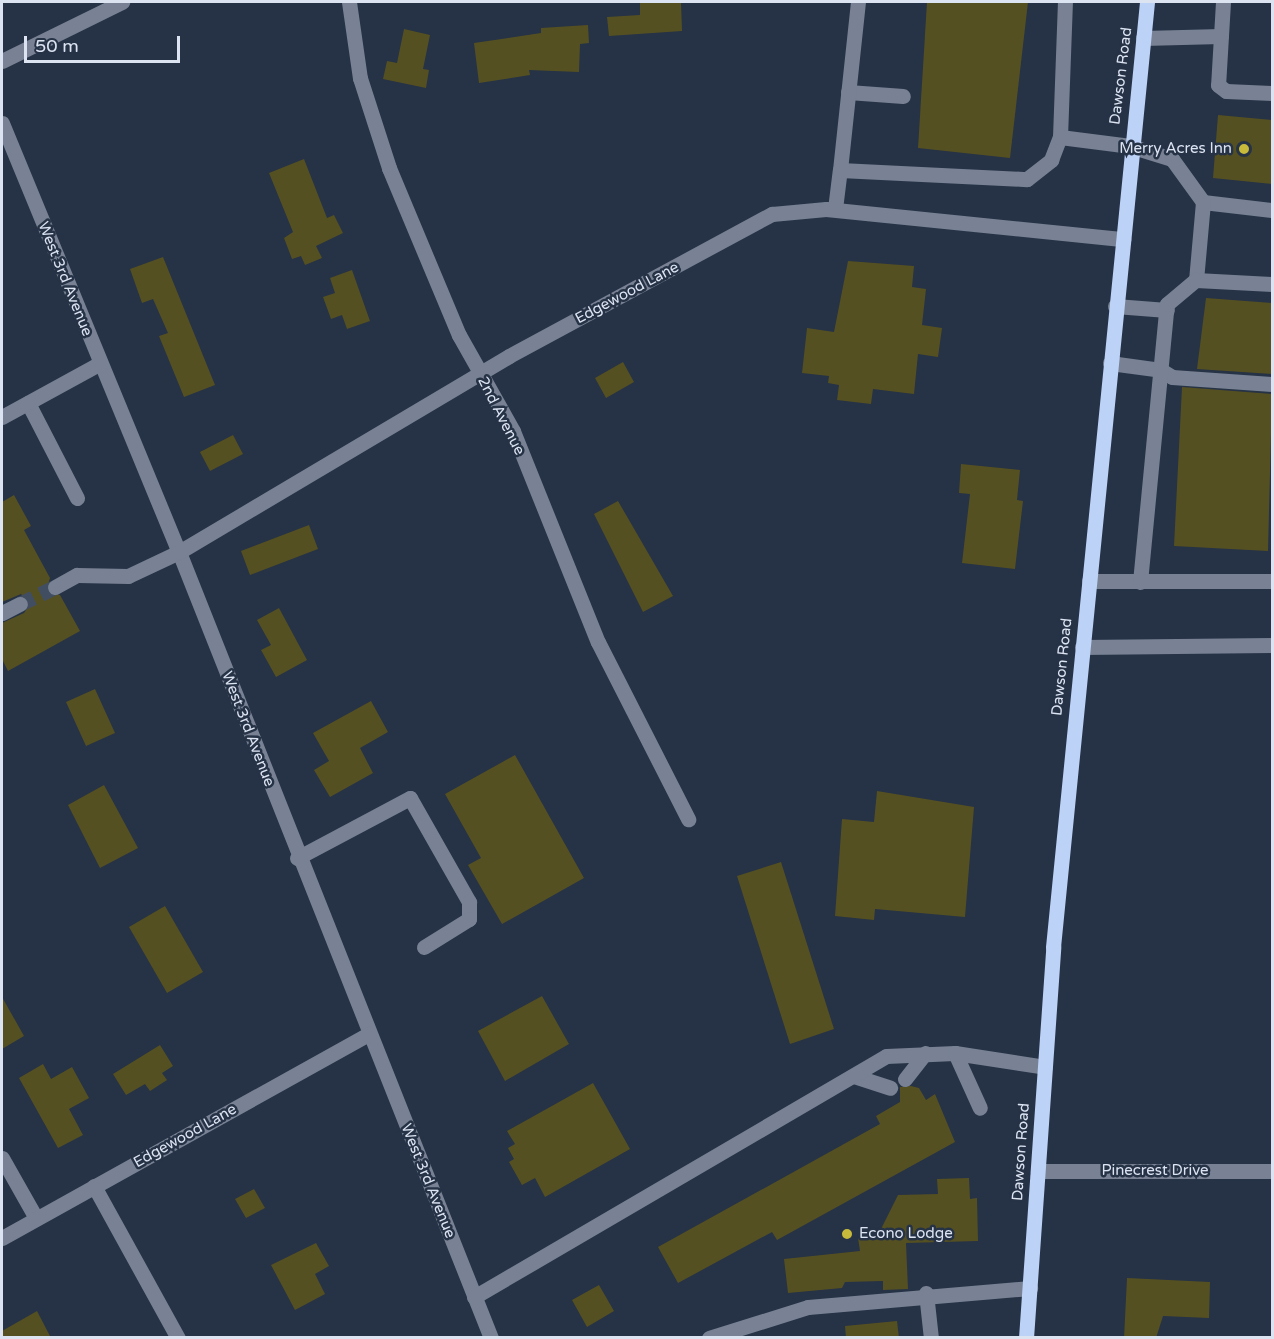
<!DOCTYPE html>
<style>
body{margin:0}
#map{position:relative;width:1274px;height:1339px;overflow:hidden;background:#263246;font-family:"Varela Round",sans-serif}
div>[style]{position:absolute}
.building>*{inset:0;background:#555021}
.minor-tunnel>*{height:15px;margin-top:-7.5px;transform-origin:0;background:repeating-linear-gradient(90deg,#414d60 0 15px,transparent 0 23px)}
.minor>*{height:15px;margin:-7.5px;padding:0 7.5px;transform-origin:7.5px;border-radius:7.5px;background:#788294}
.major>*{height:15px;margin:-7.5px;padding:0 7.5px;transform-origin:7.5px;border-radius:7.5px;background:#bdd2f7}
.dots>*{width:16px;height:16px;translate:-50% -50%;box-sizing:border-box;border:3px solid #263246;border-radius:50%}
span{translate:-50% -50%;white-space:nowrap;text-align:center;line-height:1.15;-webkit-text-stroke:5px #263246;paint-order:stroke}
.street-label{font-size:15px;color:#dce4f2}
.poi-label{font-size:15px;color:#dce4f2}
.right{translate:-100% -50%;text-align:right}
.left{translate:0 -50%;text-align:left}
.frame{position:absolute;inset:0;border:3px solid #dce4f2;pointer-events:none}
.scale{position:absolute;left:24px;top:36px;width:156px;height:27px;box-sizing:border-box;border:3px solid #dce4f2;border-top:0;padding-left:8px;font-size:18px;line-height:21px;white-space:nowrap;color:#dce4f2;-webkit-text-stroke:4px #263246;paint-order:stroke}
</style>
<div id="map">
<div class="building">
<div style="clip-path:polygon(640px 2px,681px 2px,682px 31px,609px 36px,607px 17px,640px 15px)"></div>
<div style="clip-path:polygon(927px 2px,1028px 2px,1010px 158px,918px 148px)"></div>
<div style="clip-path:polygon(588px 25px,589px 43px,580px 44px,579px 72px,529px 70px,530px 75px,479px 83px,474px 43px,541px 33px,541px 28px)"></div>
<div style="clip-path:polygon(404px 29px,430px 35px,423px 69px,429px 70px,426px 88px,383px 79px,387px 61px,397px 63px)"></div>
<div style="clip-path:polygon(1218px 115px,1272px 120px,1272px 184px,1213px 178px)"></div>
<div style="clip-path:polygon(304px 159px,327px 218px,334px 215px,343px 233px,316px 246px,322px 258px,305px 265px,301px 256px,292px 259px,284px 238px,293px 232px,269px 173px)"></div>
<div style="clip-path:polygon(163px 257px,215px 385px,184px 397px,159px 336px,168px 333px,153px 299px,142px 303px,130px 269px)"></div>
<div style="clip-path:polygon(848px 261px,914px 266px,912px 287px,926px 289px,922px 325px,942px 328px,938px 357px,918px 354px,914px 394px,873px 389px,871px 404px,837px 400px,839px 385px,828px 383px,829px 376px,802px 373px,807px 328px,834px 332px)"></div>
<div style="clip-path:polygon(352px 270px,370px 321px,347px 329px,342px 315px,331px 319px,323px 297px,335px 293px,330px 278px)"></div>
<div style="clip-path:polygon(1206px 298px,1272px 303px,1272px 374px,1197px 369px)"></div>
<div style="clip-path:polygon(623px 362px,634px 382px,606px 398px,595px 378px)"></div>
<div style="clip-path:polygon(1182px 387px,1272px 394px,1268px 551px,1174px 546px)"></div>
<div style="clip-path:polygon(233px 435px,243px 454px,210px 471px,200px 452px)"></div>
<div style="clip-path:polygon(961px 464px,1020px 470px,1017px 500px,1023px 501px,1015px 569px,962px 563px,970px 494px,959px 493px)"></div>
<div style="clip-path:polygon(14px 495px,31px 526px,24px 530px,50px 578px,46px 591px,60px 595px,80px 631px,8px 671px,2px 659px,2px 623px,24px 613px,30px 604px,21px 594px,2px 602px,2px 502px)"></div>
<div style="clip-path:polygon(618px 501px,673px 596px,643px 612px,594px 514px)"></div>
<div style="clip-path:polygon(309px 525px,318px 549px,250px 575px,241px 551px)"></div>
<div style="clip-path:polygon(279px 608px,307px 660px,276px 677px,261px 650px,271px 645px,257px 620px)"></div>
<div style="clip-path:polygon(95px 689px,115px 733px,86px 746px,66px 702px)"></div>
<div style="clip-path:polygon(371px 701px,388px 732px,360px 748px,373px 773px,330px 797px,314px 770px,329px 761px,313px 733px)"></div>
<div style="clip-path:polygon(515px 755px,584px 878px,502px 924px,468px 865px,481px 858px,445px 794px)"></div>
<div style="clip-path:polygon(104px 785px,138px 848px,100px 868px,68px 805px)"></div>
<div style="clip-path:polygon(877px 791px,974px 807px,965px 917px,875px 909px,874px 920px,835px 916px,842px 819px,874px 822px)"></div>
<div style="clip-path:polygon(781px 862px,834px 1029px,790px 1044px,737px 876px)"></div>
<div style="clip-path:polygon(165px 906px,203px 972px,167px 993px,129px 927px)"></div>
<div style="clip-path:polygon(542px 996px,569px 1044px,505px 1081px,478px 1031px)"></div>
<div style="clip-path:polygon(2px 997px,24px 1036px,2px 1049px)"></div>
<div style="clip-path:polygon(160px 1045px,173px 1066px,162px 1073px,167px 1080px,150px 1091px,145px 1084px,126px 1095px,113px 1074px)"></div>
<div style="clip-path:polygon(43px 1064px,51px 1079px,72px 1067px,89px 1098px,69px 1109px,83px 1135px,58px 1148px,19px 1078px)"></div>
<div style="clip-path:polygon(593px 1083px,630px 1149px,545px 1197px,535px 1178px,522px 1185px,509px 1162px,514px 1159px,508px 1148px,515px 1144px,507px 1131px)"></div>
<div style="clip-path:polygon(911px 1086px,919px 1088px,926px 1100px,935px 1094px,955px 1142px,777px 1240px,772px 1232px,678px 1283px,658px 1247px,880px 1124px,876px 1116px,900px 1102px,900px 1087px)"></div>
<div style="clip-path:polygon(969px 1178px,970px 1199px,977px 1198px,978px 1241px,906px 1243px,908px 1289px,883px 1290px,883px 1281px,845px 1282px,842px 1288px,788px 1293px,784px 1259px,860px 1251px,858px 1238px,877px 1237px,898px 1195px,938px 1194px,937px 1179px)"></div>
<div style="clip-path:polygon(254px 1189px,265px 1208px,246px 1218px,235px 1199px)"></div>
<div style="clip-path:polygon(316px 1243px,329px 1266px,315px 1274px,325px 1294px,295px 1310px,271px 1265px)"></div>
<div style="clip-path:polygon(1127px 1278px,1210px 1282px,1209px 1318px,1163px 1316px,1156px 1338px,1124px 1338px)"></div>
<div style="clip-path:polygon(599px 1285px,614px 1311px,587px 1327px,572px 1300px)"></div>
<div style="clip-path:polygon(37px 1311px,51px 1338px,2px 1338px,2px 1331px)"></div>
<div style="clip-path:polygon(897px 1321px,899px 1338px,846px 1338px,845px 1326px)"></div>
</div>
<div class="minor-tunnel">
<div style="left:20px;top:604px;width:39px;rotate:-26deg"></div>
</div>
<div class="minor">
<div style="left:349px;top:2px;width:77px;rotate:81.8deg"></div>
<div style="left:360px;top:78px;width:95px;rotate:72.1deg"></div>
<div style="left:389px;top:168px;width:181px;rotate:67.3deg"></div>
<div style="left:459px;top:335px;width:110px;rotate:60.6deg"></div>
<div style="left:513px;top:431px;width:227px;rotate:68.1deg"></div>
<div style="left:598px;top:642px;width:199px;rotate:63deg"></div>
<div style="left:1223px;top:2px;width:83px;rotate:93.4deg"></div>
<div style="left:1218px;top:85px;width:10px;rotate:37deg"></div>
<div style="left:1226px;top:91px;width:46px;rotate:2.5deg"></div>
<div style="left:1143px;top:38px;width:78px;rotate:-1.5deg"></div>
<div style="left:2px;top:61px;width:134px;rotate:-26.2deg"></div>
<div style="left:848px;top:92px;width:55px;rotate:4.2deg"></div>
<div style="left:2px;top:123px;width:464px;rotate:67.6deg"></div>
<div style="left:179px;top:552px;width:846px;rotate:68.35deg"></div>
<div style="left:1060px;top:137px;width:135px;rotate:-87.9deg"></div>
<div style="left:840px;top:170px;width:169px;rotate:-83.9deg"></div>
<div style="left:1203px;top:202px;width:69px;rotate:6.6deg"></div>
<div style="left:835px;top:209px;width:39px;rotate:-83deg"></div>
<div style="left:840px;top:170px;width:187px;rotate:2.8deg"></div>
<div style="left:1027px;top:179px;width:31px;rotate:-38deg"></div>
<div style="left:1051px;top:160px;width:25px;rotate:-69deg"></div>
<div style="left:1060px;top:137px;width:71px;rotate:7.3deg"></div>
<div style="left:1130px;top:146px;width:44px;rotate:17.2deg"></div>
<div style="left:1172px;top:159px;width:53px;rotate:54.2deg"></div>
<div style="left:1203px;top:202px;width:78px;rotate:95.1deg"></div>
<div style="left:1115px;top:306px;width:52px;rotate:4.4deg"></div>
<div style="left:1110px;top:363px;width:51px;rotate:7.8deg"></div>
<div style="left:1161px;top:370px;width:13px;rotate:32deg"></div>
<div style="left:1172px;top:377px;width:100px;rotate:4deg"></div>
<div style="left:28px;top:403px;width:107px;rotate:62.7deg"></div>
<div style="left:2px;top:417px;width:111px;rotate:-28.7deg"></div>
<div style="left:1089px;top:581px;width:183px"></div>
<div style="left:1140px;top:582px;width:279px;rotate:-84.5deg"></div>
<div style="left:1167px;top:304px;width:38px;rotate:-40deg"></div>
<div style="left:1196px;top:280px;width:76px;rotate:3deg"></div>
<div style="left:55px;top:587px;width:25px;rotate:-29deg"></div>
<div style="left:77px;top:575px;width:51px;rotate:1.1deg"></div>
<div style="left:128px;top:576px;width:56px;rotate:-25.2deg"></div>
<div style="left:179px;top:552px;width:384px;rotate:-30.7deg"></div>
<div style="left:509px;top:356px;width:299px;rotate:-28.4deg"></div>
<div style="left:772px;top:214px;width:54px;rotate:-5.3deg"></div>
<div style="left:826px;top:209px;width:299px;rotate:5.8deg"></div>
<div style="left:2px;top:613px;width:20px;rotate:-27deg"></div>
<div style="left:1082px;top:647px;width:190px;rotate:-0.6deg"></div>
<div style="left:297px;top:858px;width:128px;rotate:-28deg"></div>
<div style="left:410px;top:798px;width:120px;rotate:60.4deg"></div>
<div style="left:469px;top:902px;width:17px;rotate:90deg"></div>
<div style="left:469px;top:919px;width:53px;rotate:148.1deg"></div>
<div style="left:955px;top:1053px;width:60px;rotate:65.6deg"></div>
<div style="left:854px;top:1076px;width:38px;rotate:18deg"></div>
<div style="left:905px;top:1079px;width:33px;rotate:-52deg"></div>
<div style="left:2px;top:1158px;width:69px;rotate:60.5deg"></div>
<div style="left:1038px;top:1171px;width:234px"></div>
<div style="left:94px;top:1186px;width:174px;rotate:61.1deg"></div>
<div style="left:2px;top:1238px;width:420px;rotate:-29.1deg"></div>
<div style="left:926px;top:1293px;width:45px;rotate:83.7deg"></div>
<div style="left:474px;top:1297px;width:477px;rotate:-30.3deg"></div>
<div style="left:886px;top:1056px;width:69px;rotate:-2.5deg"></div>
<div style="left:955px;top:1053px;width:91px;rotate:8.8deg"></div>
<div style="left:709px;top:1338px;width:104px;rotate:-17.4deg"></div>
<div style="left:808px;top:1307px;width:223px;rotate:-4.9deg"></div>
</div>
<div class="major">
<div style="left:1026px;top:1338px;width:392px;rotate:-86deg"></div>
<div style="left:1053px;top:947px;width:950px;rotate:-84.32deg"></div>
</div>
<div class="dots">
<div style="left:1244px;top:149px;background:#c8bb3b"></div>
<div style="left:847px;top:1234px;background:#c8bb3b"></div>
</div>
<div class="street-label">
<span style="left:1121px;top:76px;rotate:-83deg">Dawson Road</span>
<span style="left:65px;top:279px;rotate:68deg">West 3rd Avenue</span>
<span style="left:627px;top:293px;rotate:-28deg">Edgewood Lane</span>
<span style="left:501px;top:416px;rotate:63deg">2nd Avenue</span>
<span style="left:1062px;top:667px;rotate:-84deg">Dawson Road</span>
<span style="left:248px;top:729px;rotate:69deg">West 3rd Avenue</span>
<span style="left:185px;top:1136px;rotate:-29deg">Edgewood Lane</span>
<span style="left:1021px;top:1152px;rotate:-86deg">Dawson Road</span>
<span style="left:1155px;top:1171px">Pinecrest Drive</span>
<span style="left:428px;top:1181px;rotate:68deg">West 3rd Avenue</span>
</div>
<div class="poi-label">
<span class="right" style="left:1232px;top:149px">Merry Acres Inn</span>
<span class="left" style="left:859px;top:1234px">Econo Lodge</span>
</div>
<div class="frame"></div>
<div class="scale">50 m</div>
</div>
